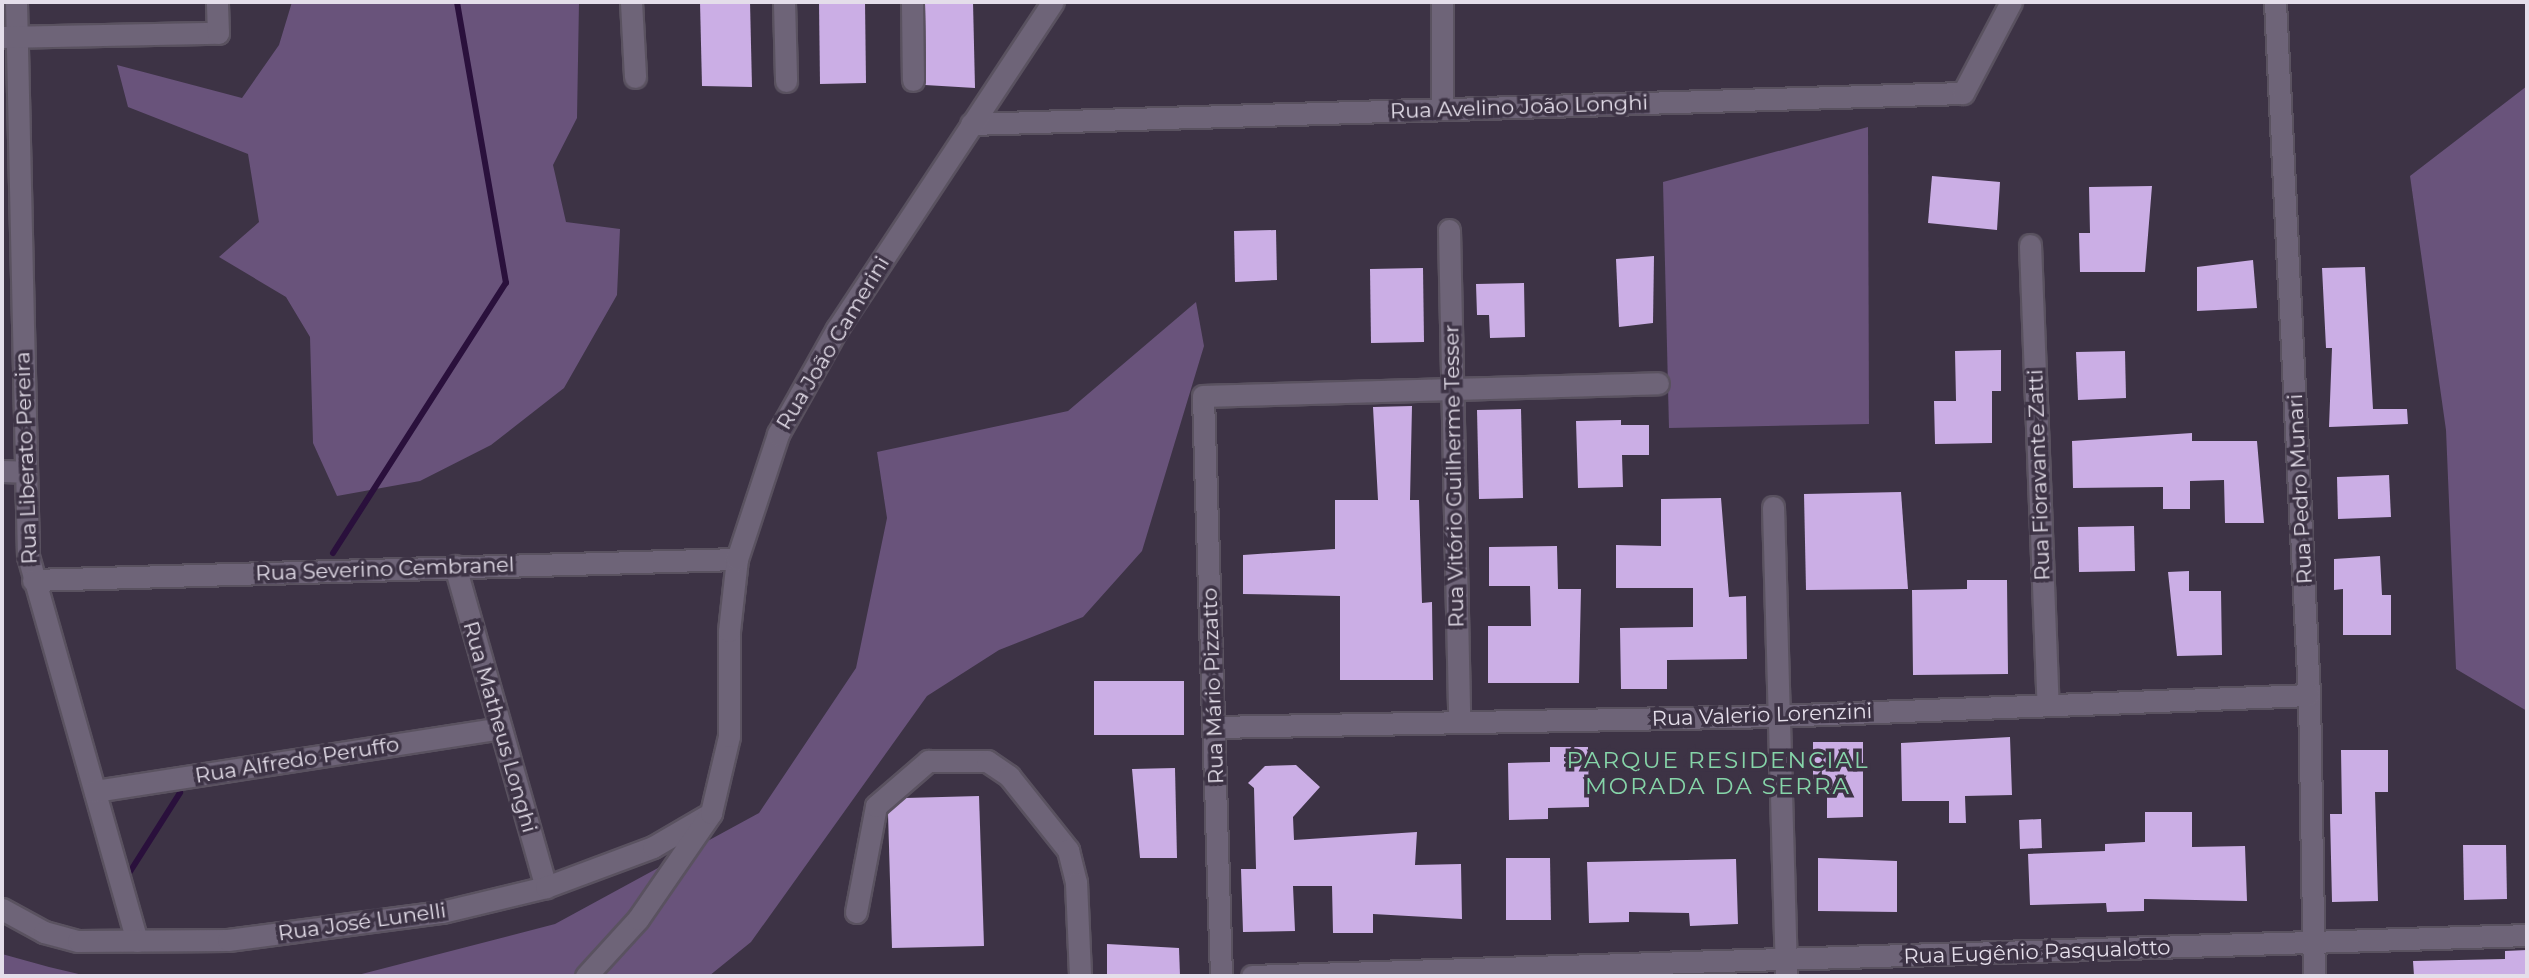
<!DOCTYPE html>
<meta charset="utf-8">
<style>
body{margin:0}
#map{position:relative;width:2529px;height:978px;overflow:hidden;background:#3d3345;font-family:Montserrat,sans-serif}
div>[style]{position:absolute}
.green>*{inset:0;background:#69537b}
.stream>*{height:6px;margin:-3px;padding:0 3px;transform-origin:3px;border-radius:3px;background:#2a103c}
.building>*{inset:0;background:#cbaee5}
.roads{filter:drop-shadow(2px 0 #5a5260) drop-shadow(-2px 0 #5a5260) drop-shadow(0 2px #5a5260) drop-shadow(0 -2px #5a5260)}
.minor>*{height:21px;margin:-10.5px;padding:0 10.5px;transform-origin:10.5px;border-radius:10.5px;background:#6e6478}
span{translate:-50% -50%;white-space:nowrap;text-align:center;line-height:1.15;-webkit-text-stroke:7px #3d3345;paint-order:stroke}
.street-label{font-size:21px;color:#e4deea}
.neighbourhood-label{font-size:23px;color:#86d5a9;letter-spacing:2px}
.frame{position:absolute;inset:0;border:4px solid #e4deea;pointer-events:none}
</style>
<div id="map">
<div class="green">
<div style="clip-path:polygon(292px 2px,579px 2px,577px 118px,553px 165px,566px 222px,620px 229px,617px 295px,564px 388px,491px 445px,420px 481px,337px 496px,313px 443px,310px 337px,286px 297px,219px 257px,259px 222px,248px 154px,128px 107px,117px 65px,242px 98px,279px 45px)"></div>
<div style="clip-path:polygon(2527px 86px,2527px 711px,2456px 669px,2446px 430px,2410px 176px)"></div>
<div style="clip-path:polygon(1868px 127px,1869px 424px,1669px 428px,1663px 182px)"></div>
<div style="clip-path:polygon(1196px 302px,1204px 346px,1142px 551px,1083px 617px,999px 650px,927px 696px,751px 942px,709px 976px,354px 976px,555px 924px,759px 813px,856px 668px,887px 518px,877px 452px,1068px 411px)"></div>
<div style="clip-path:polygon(2px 954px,49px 967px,87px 976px,2px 976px)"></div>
</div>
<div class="stream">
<div style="left:333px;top:553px;width:321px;rotate:-57.4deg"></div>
<div style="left:506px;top:283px;width:285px;rotate:-99.9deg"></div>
<div style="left:126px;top:878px;width:101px;rotate:-57.6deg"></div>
</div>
<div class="building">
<div style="clip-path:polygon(700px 2px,750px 2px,752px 87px,702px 86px)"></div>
<div style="clip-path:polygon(819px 2px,865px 2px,866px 83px,820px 84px)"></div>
<div style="clip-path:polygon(925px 2px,973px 2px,975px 88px,925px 85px)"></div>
<div style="clip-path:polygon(1932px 176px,2000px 182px,1997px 230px,1928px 223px)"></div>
<div style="clip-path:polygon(2152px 186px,2145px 272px,2080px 272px,2079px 233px,2090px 233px,2089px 187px)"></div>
<div style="clip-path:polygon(1276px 230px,1277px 280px,1235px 282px,1234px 231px)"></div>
<div style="clip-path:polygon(1654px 256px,1653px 323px,1619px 327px,1616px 259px)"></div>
<div style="clip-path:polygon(2253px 260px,2257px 308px,2197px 311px,2197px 267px)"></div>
<div style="clip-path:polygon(2365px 267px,2373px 409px,2407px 409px,2408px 424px,2329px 427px,2332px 348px,2326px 348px,2322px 268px)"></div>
<div style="clip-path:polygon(1423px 268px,1424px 342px,1371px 343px,1370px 269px)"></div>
<div style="clip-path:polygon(1524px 283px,1525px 337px,1490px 338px,1489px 315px,1477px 315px,1476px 284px)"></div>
<div style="clip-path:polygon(2001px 350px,2001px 391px,1992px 391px,1992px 443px,1935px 444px,1934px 401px,1956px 401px,1955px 351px)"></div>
<div style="clip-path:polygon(2125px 351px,2126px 398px,2078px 400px,2076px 352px)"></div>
<div style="clip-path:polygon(1412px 406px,1410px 500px,1419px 500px,1422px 603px,1432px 602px,1433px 680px,1340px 680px,1340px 596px,1243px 594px,1243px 555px,1335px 549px,1335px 500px,1378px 500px,1373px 407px)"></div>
<div style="clip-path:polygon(1521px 409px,1523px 498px,1479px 499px,1477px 410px)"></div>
<div style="clip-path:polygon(1621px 420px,1621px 425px,1649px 425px,1649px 455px,1622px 455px,1623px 487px,1578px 488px,1576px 421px)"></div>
<div style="clip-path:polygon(2192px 433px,2192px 441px,2257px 441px,2264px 523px,2225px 523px,2224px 480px,2190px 481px,2190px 509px,2163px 509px,2163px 487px,2073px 488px,2072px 441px)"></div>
<div style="clip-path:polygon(2389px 475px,2391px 517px,2338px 519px,2337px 477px)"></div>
<div style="clip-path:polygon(1901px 492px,1908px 589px,1806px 590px,1804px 494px)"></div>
<div style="clip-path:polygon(1721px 498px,1729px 597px,1746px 596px,1747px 659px,1667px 660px,1667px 689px,1621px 689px,1620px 628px,1693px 627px,1693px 588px,1616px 588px,1616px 545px,1661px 546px,1661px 499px)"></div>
<div style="clip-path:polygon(2134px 526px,2135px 571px,2079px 572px,2078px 527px)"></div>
<div style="clip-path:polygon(1557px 546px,1558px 589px,1581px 589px,1579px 683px,1488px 683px,1488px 626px,1531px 626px,1530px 586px,1489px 586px,1489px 547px)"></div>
<div style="clip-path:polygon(2380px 556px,2382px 595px,2391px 595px,2391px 635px,2343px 635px,2343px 589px,2334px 590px,2334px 559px)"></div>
<div style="clip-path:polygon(2189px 571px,2189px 591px,2221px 591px,2222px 655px,2177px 656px,2168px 572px)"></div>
<div style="clip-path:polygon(1967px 580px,2007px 580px,2008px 674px,1913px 675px,1912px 590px,1967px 589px)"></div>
<div style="clip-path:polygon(1094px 681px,1184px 681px,1184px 735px,1094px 735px)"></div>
<div style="clip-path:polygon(2010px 737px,2012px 795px,1965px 796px,1966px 823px,1949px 823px,1949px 801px,1902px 801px,1901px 743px)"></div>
<div style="clip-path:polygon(1813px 742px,1863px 742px,1863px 817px,1827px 818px,1827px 779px,1813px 779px)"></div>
<div style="clip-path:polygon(1550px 747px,1588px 747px,1589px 807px,1548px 808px,1548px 819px,1509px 820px,1508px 763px,1550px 762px)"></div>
<div style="clip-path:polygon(2341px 750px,2388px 750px,2388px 792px,2375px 792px,2378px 901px,2332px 902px,2330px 814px,2342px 814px)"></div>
<div style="clip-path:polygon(1296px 765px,1320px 787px,1293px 817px,1294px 840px,1417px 832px,1415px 865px,1461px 864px,1462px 919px,1373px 914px,1373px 933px,1333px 933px,1332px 886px,1293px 886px,1295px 931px,1243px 932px,1241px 869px,1256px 869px,1254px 788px,1248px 783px,1265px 766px)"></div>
<div style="clip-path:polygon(1175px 768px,1177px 858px,1140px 858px,1132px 769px)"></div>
<div style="clip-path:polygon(979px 796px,984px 946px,892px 948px,888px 813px,905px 798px)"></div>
<div style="clip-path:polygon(2145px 812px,2192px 812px,2192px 847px,2245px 846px,2247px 901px,2144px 899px,2144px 911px,2107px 912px,2106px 903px,2030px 905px,2028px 854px,2105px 851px,2105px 844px,2145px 842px)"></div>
<div style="clip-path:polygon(2041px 819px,2042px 848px,2020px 849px,2019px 820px)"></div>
<div style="clip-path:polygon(2463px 845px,2506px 845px,2507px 899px,2464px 900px)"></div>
<div style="clip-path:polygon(1506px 858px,1550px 858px,1551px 920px,1506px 920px)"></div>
<div style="clip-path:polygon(1818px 858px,1897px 861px,1897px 912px,1818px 911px)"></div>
<div style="clip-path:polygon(1736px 859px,1738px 924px,1690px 926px,1689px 913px,1629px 912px,1629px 922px,1589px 923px,1587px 862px)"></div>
<div style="clip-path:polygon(1107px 944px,1179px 948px,1180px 976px,1107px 976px)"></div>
<div style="clip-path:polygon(2527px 950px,2527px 976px,2414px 976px,2413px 961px,2505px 959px,2505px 951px)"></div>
</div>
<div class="roads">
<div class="minor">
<div style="left:16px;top:2px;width:554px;rotate:88.76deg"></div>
<div style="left:28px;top:556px;width:400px;rotate:74.2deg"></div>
<div style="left:631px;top:2px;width:75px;rotate:86.9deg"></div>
<div style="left:784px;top:2px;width:79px;rotate:88.5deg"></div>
<div style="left:912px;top:2px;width:78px;rotate:89.3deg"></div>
<div style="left:1442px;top:2px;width:107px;rotate:90deg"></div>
<div style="left:2275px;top:2px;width:694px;rotate:87.19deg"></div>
<div style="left:2309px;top:695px;width:281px;rotate:89deg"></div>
<div style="left:2px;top:37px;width:216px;rotate:-1.1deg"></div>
<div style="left:218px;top:33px;width:31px;rotate:-92deg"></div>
<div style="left:971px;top:124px;width:992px;rotate:-1.79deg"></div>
<div style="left:1963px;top:93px;width:103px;rotate:-62.2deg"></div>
<div style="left:1449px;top:230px;width:492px;rotate:88.8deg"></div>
<div style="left:2030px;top:245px;width:459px;rotate:87.8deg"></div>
<div style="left:2px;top:471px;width:23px;rotate:2deg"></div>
<div style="left:1773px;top:507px;width:467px;rotate:88.4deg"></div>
<div style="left:455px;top:566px;width:334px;rotate:74.2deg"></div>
<div style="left:33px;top:580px;width:704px;rotate:-1.71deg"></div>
<div style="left:1214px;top:727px;width:561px;rotate:-1.12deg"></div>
<div style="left:1775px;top:716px;width:534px;rotate:-2.25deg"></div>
<div style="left:95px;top:791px;width:410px;rotate:-8.8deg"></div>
<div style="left:2px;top:909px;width:48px;rotate:28.7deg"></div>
<div style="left:44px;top:932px;width:35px;rotate:15deg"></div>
<div style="left:78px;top:941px;width:150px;rotate:-0.4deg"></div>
<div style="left:228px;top:940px;width:216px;rotate:-7.5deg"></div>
<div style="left:442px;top:912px;width:107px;rotate:-13.5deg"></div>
<div style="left:546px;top:887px;width:114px;rotate:-20.5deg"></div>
<div style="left:653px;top:847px;width:61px;rotate:-30.3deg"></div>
<div style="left:856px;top:912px;width:108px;rotate:-79.3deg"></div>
<div style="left:876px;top:806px;width:69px;rotate:-40.9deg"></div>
<div style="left:928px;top:761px;width:59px"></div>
<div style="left:987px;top:761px;width:27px;rotate:34deg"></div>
<div style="left:1009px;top:776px;width:95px;rotate:51.4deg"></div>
<div style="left:1068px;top:850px;width:34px;rotate:76deg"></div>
<div style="left:1076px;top:883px;width:93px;rotate:87.5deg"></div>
<div style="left:586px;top:976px;width:77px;rotate:-47.6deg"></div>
<div style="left:638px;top:919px;width:129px;rotate:-55.4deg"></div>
<div style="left:711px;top:813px;width:79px;rotate:-76.8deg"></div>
<div style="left:729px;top:736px;width:105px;rotate:-90deg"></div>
<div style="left:729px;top:631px;width:72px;rotate:-83.7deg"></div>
<div style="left:737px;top:559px;width:132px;rotate:-71.8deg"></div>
<div style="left:778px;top:434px;width:120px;rotate:-60.7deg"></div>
<div style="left:837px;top:329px;width:392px;rotate:-56.6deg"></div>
<div style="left:1221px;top:976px;width:580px;rotate:-91.78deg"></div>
<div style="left:1203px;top:396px;width:455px;rotate:-1.6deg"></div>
<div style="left:1252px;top:976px;width:1276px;rotate:-1.84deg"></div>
</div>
</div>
<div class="street-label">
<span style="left:1519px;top:107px;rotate:-2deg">Rua Avelino João Longhi</span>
<span style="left:833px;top:343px;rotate:-59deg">Rua João Camerini</span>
<span style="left:26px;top:458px;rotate:-92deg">Rua Liberato Pereira</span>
<span style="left:2039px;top:475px;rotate:-92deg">Rua Fioravante Zatti</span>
<span style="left:1454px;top:476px;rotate:-91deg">Rua Vitório Guilherme Tesser</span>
<span style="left:2300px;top:489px;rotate:-93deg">Rua Pedro Munari</span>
<span style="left:385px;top:569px;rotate:-2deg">Rua Severino Cembranel</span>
<span style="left:1213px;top:686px;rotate:-92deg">Rua Mário Pizzatto</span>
<span style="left:1762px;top:715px;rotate:-2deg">Rua Valerio Lorenzini</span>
<span style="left:500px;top:727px;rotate:74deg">Rua Matheus Longhi</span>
<span style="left:297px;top:760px;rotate:-9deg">Rua Alfredo Peruffo</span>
<span style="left:362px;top:922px;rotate:-8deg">Rua José Lunelli</span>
<span style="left:2037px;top:952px;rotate:-2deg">Rua Eugênio Pasqualotto</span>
</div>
<div class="neighbourhood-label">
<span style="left:1718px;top:773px">PARQUE RESIDENCIAL<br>MORADA DA SERRA</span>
</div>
<div class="frame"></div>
</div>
